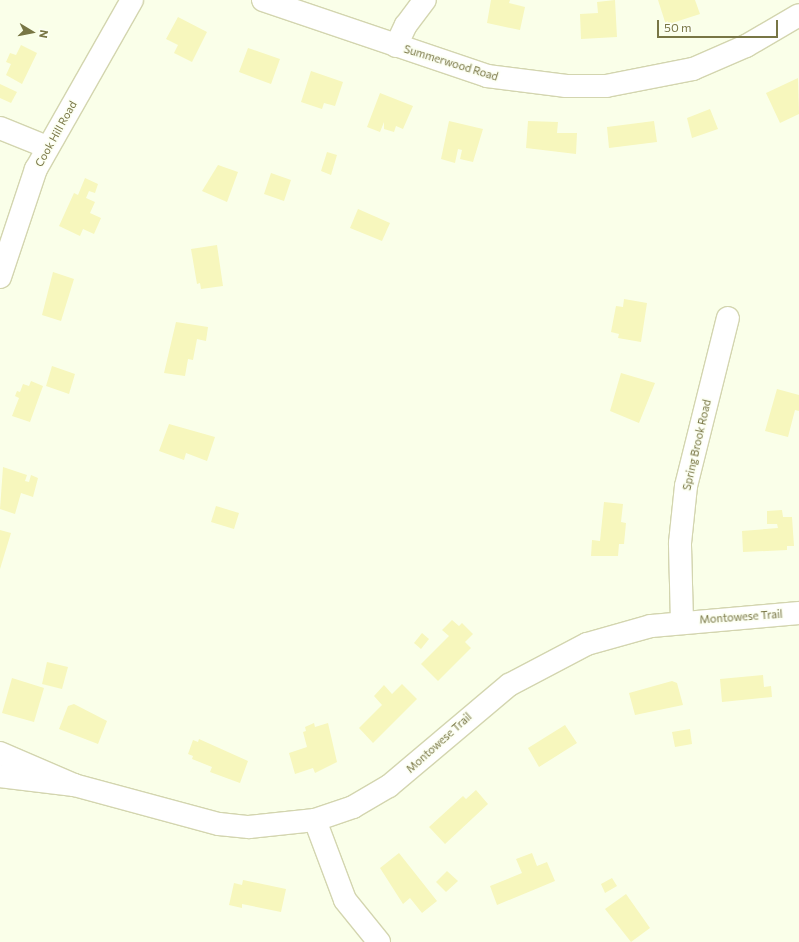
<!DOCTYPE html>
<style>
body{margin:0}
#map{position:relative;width:799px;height:942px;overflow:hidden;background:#faffe9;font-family:Commissioner,sans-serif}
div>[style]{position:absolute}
.building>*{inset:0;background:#f7f7bd}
.roads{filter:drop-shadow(1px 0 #d3d5af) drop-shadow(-1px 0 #d3d5af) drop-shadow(0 1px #d3d5af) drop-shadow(0 -1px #d3d5af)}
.minor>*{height:22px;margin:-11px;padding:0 11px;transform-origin:11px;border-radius:11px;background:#fff}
span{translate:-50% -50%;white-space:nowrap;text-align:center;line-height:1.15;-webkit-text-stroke:3px #fcfff2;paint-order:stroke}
.street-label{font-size:11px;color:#787645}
.north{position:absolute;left:12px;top:12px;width:40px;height:40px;-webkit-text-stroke:3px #fcfff2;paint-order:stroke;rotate:100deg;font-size:11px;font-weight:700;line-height:16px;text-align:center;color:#787645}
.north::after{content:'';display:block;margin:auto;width:14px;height:18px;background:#787645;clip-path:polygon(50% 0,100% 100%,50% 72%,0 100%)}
.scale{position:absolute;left:657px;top:20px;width:121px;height:18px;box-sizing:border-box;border:2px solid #787645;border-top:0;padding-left:5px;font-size:12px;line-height:14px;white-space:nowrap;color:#787645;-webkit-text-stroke:3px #fcfff2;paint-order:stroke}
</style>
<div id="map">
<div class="building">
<div style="clip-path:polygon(491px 0,510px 0,509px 3px,525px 7px,520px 30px,487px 23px)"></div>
<div style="clip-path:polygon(615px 0,617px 37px,581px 39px,580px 14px,598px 13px,597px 2px)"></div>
<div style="clip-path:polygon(658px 0,695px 0,700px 14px,666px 25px)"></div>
<div style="clip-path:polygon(178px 17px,207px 32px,192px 62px,174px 53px,178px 45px,166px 39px)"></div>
<div style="clip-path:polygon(21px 45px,37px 53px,22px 84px,6px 75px,11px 64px,6px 62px,10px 53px,16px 55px)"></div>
<div style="clip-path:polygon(248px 48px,280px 59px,271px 84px,239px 72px)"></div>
<div style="clip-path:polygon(311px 71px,343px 82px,335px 106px,324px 103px,322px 109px,301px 102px)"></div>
<div style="clip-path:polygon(798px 78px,799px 114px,780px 123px,766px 93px)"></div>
<div style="clip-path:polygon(0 84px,17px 92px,11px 103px,0 98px)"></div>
<div style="clip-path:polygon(380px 93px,413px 106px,403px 129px,396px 126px,394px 132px,384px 129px,384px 122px,380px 132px,367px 127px)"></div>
<div style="clip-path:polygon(710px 109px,718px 129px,692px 138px,687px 118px)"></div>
<div style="clip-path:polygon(449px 121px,483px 129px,473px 162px,460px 159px,462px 150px,458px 149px,455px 163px,441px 159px)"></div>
<div style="clip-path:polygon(528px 121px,558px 122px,557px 133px,577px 133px,576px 154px,526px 148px)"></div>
<div style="clip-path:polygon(654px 121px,657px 142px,609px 148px,607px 127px)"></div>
<div style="clip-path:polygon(327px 152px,337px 155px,331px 175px,321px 171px)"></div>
<div style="clip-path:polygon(218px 165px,238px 172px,227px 202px,202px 191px)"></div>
<div style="clip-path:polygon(271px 173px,291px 180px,284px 201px,264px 194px)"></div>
<div style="clip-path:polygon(85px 178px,98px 184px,95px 193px,89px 191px,86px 198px,95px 202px,90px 213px,101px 218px,94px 234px,83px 229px,80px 236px,59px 226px,74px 193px,78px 195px)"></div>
<div style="clip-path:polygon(358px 209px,390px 223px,382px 241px,350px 228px)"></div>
<div style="clip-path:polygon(217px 245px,223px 286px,201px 289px,200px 283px,197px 284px,191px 249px)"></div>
<div style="clip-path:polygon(53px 272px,74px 279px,61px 321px,42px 315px)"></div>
<div style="clip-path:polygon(624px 299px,647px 303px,641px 342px,618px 338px,619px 334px,611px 332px,616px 306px,623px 307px)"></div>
<div style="clip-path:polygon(176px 322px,208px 327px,206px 341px,197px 339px,193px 360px,188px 359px,185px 376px,164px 373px)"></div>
<div style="clip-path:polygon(52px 366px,75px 374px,69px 394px,46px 386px)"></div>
<div style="clip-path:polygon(621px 373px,655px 383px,639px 423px,610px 411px)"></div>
<div style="clip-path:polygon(31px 381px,43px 386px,30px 422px,12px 416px,19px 398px,15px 396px,17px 391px,20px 392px,23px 384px,29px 386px)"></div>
<div style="clip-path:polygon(777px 389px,799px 395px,799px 411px,795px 410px,788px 437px,765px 431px)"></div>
<div style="clip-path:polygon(169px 424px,215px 437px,207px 461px,186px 453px,184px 460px,159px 451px)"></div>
<div style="clip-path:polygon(3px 467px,27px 475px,25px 481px,29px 482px,31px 475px,38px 478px,33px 497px,21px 493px,15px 514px,0 509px)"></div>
<div style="clip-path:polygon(604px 502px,623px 504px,621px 522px,626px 523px,624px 544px,619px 544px,618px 556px,591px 556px,592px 540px,600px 541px)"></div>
<div style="clip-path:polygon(216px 506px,239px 513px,234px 529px,211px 522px)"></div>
<div style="clip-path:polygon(782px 510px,783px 517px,792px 517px,794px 546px,787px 546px,787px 550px,743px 552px,742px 531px,778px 528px,777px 524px,767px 524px,767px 511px)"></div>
<div style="clip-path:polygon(0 530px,11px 533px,0 569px)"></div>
<div style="clip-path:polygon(452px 620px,459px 626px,462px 623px,473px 634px,465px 642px,471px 648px,438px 681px,421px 664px,449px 636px,442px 630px)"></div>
<div style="clip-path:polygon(422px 633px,429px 639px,421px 649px,414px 643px)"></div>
<div style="clip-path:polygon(47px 662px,68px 667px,62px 689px,42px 684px)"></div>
<div style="clip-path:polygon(763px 675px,764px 687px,771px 686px,772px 697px,722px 702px,720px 679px)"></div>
<div style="clip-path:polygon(12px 678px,44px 688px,34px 722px,2px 713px)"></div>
<div style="clip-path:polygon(672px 681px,677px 683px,683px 705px,635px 715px,629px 693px)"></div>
<div style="clip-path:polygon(402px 684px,417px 699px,373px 743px,359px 728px,382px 705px,374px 696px,384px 685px,392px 694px)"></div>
<div style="clip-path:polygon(74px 704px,107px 721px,98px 744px,59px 729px,68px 706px)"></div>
<div style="clip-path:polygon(314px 723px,315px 727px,328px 723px,337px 762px,315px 773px,313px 768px,295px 774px,289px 753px,307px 747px,303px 732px,306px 731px,305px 727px)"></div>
<div style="clip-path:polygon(565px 725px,577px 743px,539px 767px,528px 748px)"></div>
<div style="clip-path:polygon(690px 729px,692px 744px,675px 747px,672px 732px)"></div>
<div style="clip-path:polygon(199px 739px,248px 761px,240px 783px,210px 772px,212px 767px,192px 759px,193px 756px,188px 754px,193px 740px,198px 742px)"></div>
<div style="clip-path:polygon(476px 790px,488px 804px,445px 844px,429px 827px,463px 796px,466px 799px)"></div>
<div style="clip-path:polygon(399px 853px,437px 901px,422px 913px,410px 898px,403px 904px,380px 868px)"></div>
<div style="clip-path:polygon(532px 853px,537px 866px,547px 862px,555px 881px,497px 905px,490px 886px,522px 873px,516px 859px)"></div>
<div style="clip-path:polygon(447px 871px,458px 881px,446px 892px,436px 882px)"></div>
<div style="clip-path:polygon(612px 878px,617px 886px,605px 893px,601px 884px)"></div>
<div style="clip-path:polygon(243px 880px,286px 889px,281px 912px,242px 904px,242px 908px,229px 905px,234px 883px,242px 885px)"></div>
<div style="clip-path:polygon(626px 894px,650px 928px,631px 942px,605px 909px)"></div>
</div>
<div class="roads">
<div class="minor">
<div style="left:263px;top:0;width:237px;rotate:18.7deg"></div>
<div style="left:487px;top:76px;width:80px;rotate:7.2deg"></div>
<div style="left:566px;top:86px;width:40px"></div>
<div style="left:606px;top:86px;width:89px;rotate:-11.1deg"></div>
<div style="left:693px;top:69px;width:58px;rotate:-23.5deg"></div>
<div style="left:746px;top:46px;width:61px;rotate:-30.3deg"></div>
<div style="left:396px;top:46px;width:23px;rotate:-65deg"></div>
<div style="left:406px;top:25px;width:31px;rotate:-53deg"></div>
<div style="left:0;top:128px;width:51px;rotate:22deg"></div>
<div style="left:0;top:277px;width:114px;rotate:-71.6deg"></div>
<div style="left:36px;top:169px;width:194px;rotate:-60.4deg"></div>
<div style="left:682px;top:622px;width:79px;rotate:-91.5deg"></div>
<div style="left:680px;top:543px;width:57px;rotate:-84deg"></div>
<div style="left:686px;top:486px;width:173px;rotate:-76deg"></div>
<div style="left:0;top:753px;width:81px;rotate:23.4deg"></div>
<div style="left:74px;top:785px;width:75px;rotate:-173.1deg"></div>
<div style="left:74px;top:785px;width:150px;rotate:15.1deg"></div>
<div style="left:219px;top:824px;width:30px;rotate:6deg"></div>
<div style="left:249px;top:827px;width:66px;rotate:-6.1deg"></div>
<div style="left:315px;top:820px;width:40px;rotate:-18.9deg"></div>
<div style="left:353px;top:807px;width:42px;rotate:-30.3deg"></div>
<div style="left:389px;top:786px;width:157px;rotate:-40.1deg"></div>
<div style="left:509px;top:685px;width:88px;rotate:-27.7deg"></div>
<div style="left:587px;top:644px;width:66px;rotate:-15.7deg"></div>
<div style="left:651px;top:626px;width:149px;rotate:-5deg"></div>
<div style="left:315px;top:820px;width:85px;rotate:69.4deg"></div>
<div style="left:345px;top:900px;width:54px;rotate:51deg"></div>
</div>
</div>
<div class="street-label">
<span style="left:451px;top:63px;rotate:17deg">Summerwood Road</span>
<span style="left:56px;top:134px;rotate:-61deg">Cook Hill Road</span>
<span style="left:697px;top:445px;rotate:-77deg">Spring Brook Road</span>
<span style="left:741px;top:617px;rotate:-4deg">Montowese Trail</span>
<span style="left:439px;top:743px;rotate:-42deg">Montowese Trail</span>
</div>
<div class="north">N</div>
<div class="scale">50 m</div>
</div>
